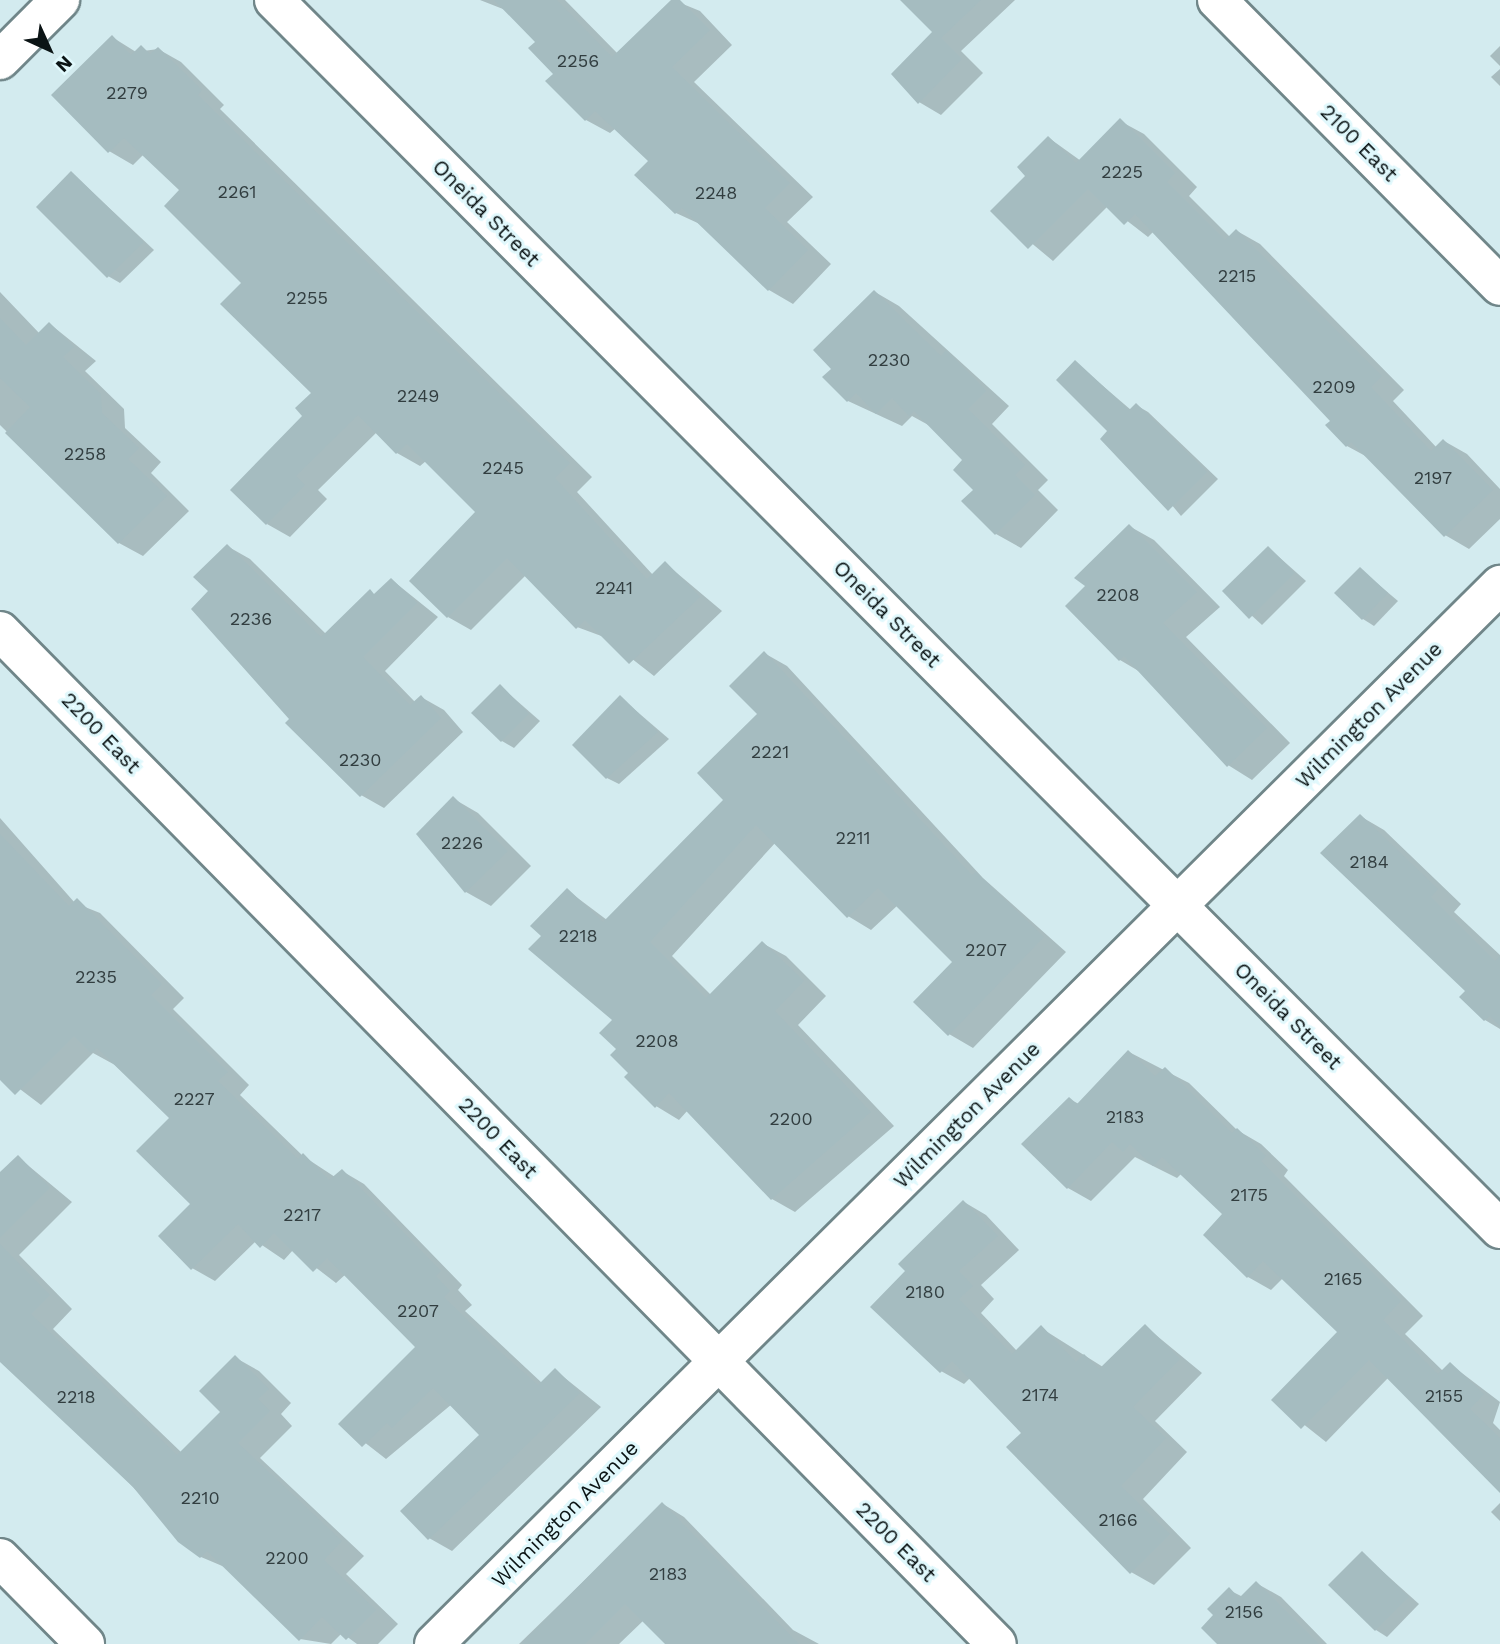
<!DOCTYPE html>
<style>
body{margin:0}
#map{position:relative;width:1500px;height:1644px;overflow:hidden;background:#d3ebef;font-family:"Work Sans",sans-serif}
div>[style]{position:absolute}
.shadow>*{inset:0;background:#0003}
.building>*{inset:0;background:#a5bcc0}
.roads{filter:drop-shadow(2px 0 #708689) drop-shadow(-2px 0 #708689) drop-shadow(0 2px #708689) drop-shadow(0 -2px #708689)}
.street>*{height:38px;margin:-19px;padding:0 19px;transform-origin:19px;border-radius:19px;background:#fff}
.secondary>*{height:38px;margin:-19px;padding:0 19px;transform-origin:19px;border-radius:19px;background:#fff}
span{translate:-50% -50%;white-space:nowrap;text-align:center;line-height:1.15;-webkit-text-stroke:6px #e0f8fc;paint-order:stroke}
.number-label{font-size:18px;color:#323e40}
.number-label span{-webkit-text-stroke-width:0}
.street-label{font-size:21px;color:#0b1415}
.north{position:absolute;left:14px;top:14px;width:70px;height:70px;-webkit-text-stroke:5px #e0f8fc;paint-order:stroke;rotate:135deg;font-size:19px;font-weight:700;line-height:28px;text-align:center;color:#0b1415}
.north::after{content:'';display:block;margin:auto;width:24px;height:32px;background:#0b1415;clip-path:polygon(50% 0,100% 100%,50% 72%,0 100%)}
</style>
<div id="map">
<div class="shadow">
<div style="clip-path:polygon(480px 0,565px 0,618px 54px,673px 0,700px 11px,732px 45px,694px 82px,813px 197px,787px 222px,831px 264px,793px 304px,769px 290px,702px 225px,676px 213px,650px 161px,616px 128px,610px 133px,586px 120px,537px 42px,508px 11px)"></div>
<div style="clip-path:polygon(903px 0,1015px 0,961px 51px,983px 73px,941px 115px,919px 102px,934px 32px)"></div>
<div style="clip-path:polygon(112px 37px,136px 52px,158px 49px,181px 62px,224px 105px,220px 109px,592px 477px,577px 492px,653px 575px,665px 563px,722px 611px,654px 676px,604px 637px,577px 627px,526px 575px,471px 630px,448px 617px,478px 512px,426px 461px,420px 466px,397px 453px,377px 432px,318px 490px,327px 499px,290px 537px,267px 524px,313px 393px,182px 190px,144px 154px,133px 165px,109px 151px)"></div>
<div style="clip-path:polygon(1500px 46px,1500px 66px,1490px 56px)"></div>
<div style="clip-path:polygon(1500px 69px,1500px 86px,1491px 77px)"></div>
<div style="clip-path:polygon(1120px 121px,1144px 134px,1197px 187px,1189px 196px,1230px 237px,1237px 231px,1260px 244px,1404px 390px,1393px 401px,1437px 448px,1444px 441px,1467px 454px,1500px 489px,1500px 519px,1469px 549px,1445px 535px,1371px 459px,1347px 446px,1332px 421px,1154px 231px,1148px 237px,1108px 206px,1053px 261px,993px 211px,1028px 176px,1049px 138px,1081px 161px)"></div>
<div style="clip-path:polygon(72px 173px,154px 250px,120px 283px,108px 276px)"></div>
<div style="clip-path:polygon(0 292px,40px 334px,50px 324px,96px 361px,85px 371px,124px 409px,125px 428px,161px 462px,151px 473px,189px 511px,143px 556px,119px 543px,0 425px)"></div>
<div style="clip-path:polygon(875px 292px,899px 306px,1009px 406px,992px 424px,1048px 480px,1038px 490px,1058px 510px,1021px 548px,996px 534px,965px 460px,932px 427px,912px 416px,902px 426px,848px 401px,833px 369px)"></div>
<div style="clip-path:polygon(1075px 362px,1131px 410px,1136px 405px,1148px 412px,1218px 479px,1181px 516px,1110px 431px)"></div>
<div style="clip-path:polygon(1129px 526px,1154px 540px,1220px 607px,1186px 637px,1290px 743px,1252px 780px,1228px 765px,1142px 673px,1120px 660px,1087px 586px)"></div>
<div style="clip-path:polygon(227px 546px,250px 559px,326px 634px,392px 580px,438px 617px,385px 671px,415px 702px,421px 697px,444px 710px,463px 732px,384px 808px,361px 795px,292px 719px,211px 591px)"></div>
<div style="clip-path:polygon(1269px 548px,1306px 581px,1262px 625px,1225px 591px)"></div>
<div style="clip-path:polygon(1360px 569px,1398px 601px,1374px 626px,1363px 619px)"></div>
<div style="clip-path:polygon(764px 653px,787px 666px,983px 878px,1066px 952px,973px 1048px,949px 1034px,955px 962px,898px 905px,871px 930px,848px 916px,776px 842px,672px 956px,711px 995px,762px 943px,786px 956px,826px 996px,798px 1025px,894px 1126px,795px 1212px,772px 1199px,688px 1110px,679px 1120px,656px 1106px,618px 1049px,614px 1020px,543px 936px,567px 890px,607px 920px,725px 800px,759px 714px)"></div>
<div style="clip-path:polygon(500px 686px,540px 721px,514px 748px,502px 741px)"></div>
<div style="clip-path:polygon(620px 697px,669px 739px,619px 784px,607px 778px)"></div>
<div style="clip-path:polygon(454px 799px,478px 813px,531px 866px,491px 906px,466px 892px,418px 834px)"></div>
<div style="clip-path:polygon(1360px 816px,1384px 830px,1461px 904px,1454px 912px,1500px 955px,1500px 1029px,1485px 1020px)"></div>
<div style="clip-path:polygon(0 818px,75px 903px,100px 913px,184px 998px,173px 1009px,249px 1085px,240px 1095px,303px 1156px,335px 1177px,342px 1171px,364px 1184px,462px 1285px,458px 1290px,472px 1305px,465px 1311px,542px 1383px,555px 1370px,601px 1407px,452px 1551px,429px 1538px,482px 1435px,452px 1404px,386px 1459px,341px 1424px,417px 1347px,346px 1274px,336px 1283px,293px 1250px,284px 1260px,256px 1241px,215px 1281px,192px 1268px,193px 1204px,172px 1118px,115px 1065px,93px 1053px,41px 1105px,0 1074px)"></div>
<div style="clip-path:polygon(1129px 1052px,1189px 1083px,1237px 1130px,1261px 1144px,1288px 1170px,1284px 1176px,1423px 1316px,1405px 1334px,1443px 1371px,1450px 1364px,1500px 1402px,1493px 1423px,1500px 1430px,1500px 1490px,1388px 1378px,1326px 1442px,1273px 1400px,1340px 1332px,1283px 1278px,1271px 1290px,1248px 1277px,1225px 1214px,1182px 1173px,1177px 1178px,1135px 1157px,1091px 1201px,1068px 1188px,1069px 1099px,1079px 1104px)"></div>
<div style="clip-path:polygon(18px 1157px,72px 1202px,19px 1255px,72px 1309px,53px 1329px,182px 1453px,223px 1412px,236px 1358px,259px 1371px,291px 1403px,281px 1414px,292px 1426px,260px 1458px,364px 1556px,346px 1574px,398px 1624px,378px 1644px,357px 1644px,342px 1633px,331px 1644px,300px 1639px,227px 1568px,201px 1557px,0 1350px,0 1175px)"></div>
<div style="clip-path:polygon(964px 1202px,986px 1215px,1019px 1250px,981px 1285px,994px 1299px,981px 1313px,1017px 1351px,1041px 1328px,1103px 1367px,1145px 1326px,1202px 1373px,1155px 1421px,1187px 1452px,1143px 1499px,1191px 1548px,1154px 1585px,1131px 1572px,1023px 1433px,970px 1378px,964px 1384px,941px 1371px,908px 1271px)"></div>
<div style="clip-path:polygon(1500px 1503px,1500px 1521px,1491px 1512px)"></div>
<div style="clip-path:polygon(663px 1504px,684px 1517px,793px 1630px,819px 1644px,668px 1644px,644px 1620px,619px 1644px,519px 1644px)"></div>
<div style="clip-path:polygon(1362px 1553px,1419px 1604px,1387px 1637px,1376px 1630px)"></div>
<div style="clip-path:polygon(1256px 1583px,1281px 1597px,1327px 1644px,1220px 1644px,1216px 1615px,1229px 1590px,1243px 1597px)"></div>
</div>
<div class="building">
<div style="clip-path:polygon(494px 0,557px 0,612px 57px,671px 0,680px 0,710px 30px,672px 67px,790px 183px,765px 208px,808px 250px,768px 291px,682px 208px,675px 214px,634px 175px,648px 161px,595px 111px,585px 121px,545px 81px,553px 74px,528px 48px,535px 42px)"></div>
<div style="clip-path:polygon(900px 0,981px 0,941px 38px,962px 59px,918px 104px,891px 74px,932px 32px)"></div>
<div style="clip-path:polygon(112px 35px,131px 55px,141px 45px,150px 54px,158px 47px,202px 90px,198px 95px,570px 463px,555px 478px,647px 579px,665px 561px,700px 597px,629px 664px,585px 620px,576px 629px,507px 558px,447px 618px,409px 581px,475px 512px,407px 444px,396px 454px,358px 415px,296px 476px,305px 485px,266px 525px,230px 490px,302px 416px,295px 408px,311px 393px,220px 304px,241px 283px,164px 206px,179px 190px,124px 138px,108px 153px,51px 95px)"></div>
<div style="clip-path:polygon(1120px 118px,1175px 173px,1167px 182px,1225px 240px,1236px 229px,1382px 376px,1371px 387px,1431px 451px,1443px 439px,1493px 490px,1444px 537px,1351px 442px,1346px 447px,1325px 425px,1330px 421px,1135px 214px,1124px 225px,1088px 189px,1028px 249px,990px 211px,1025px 176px,1017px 167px,1048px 136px,1076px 163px)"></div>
<div style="clip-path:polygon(71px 171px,144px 242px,107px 278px,36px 207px)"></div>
<div style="clip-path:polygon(874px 290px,941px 356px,946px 350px,979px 383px,986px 391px,968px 409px,1025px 465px,1015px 475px,1035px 495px,995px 535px,961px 501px,973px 490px,953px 470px,962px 460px,914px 411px,909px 416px,892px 398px,876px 414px,856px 393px,847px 402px,822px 377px,831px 369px,813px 350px)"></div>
<div style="clip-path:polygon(0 318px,26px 345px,49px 322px,74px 347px,63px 357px,101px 394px,102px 413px,139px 448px,128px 459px,167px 496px,118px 544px,5px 433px,30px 407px,0 378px)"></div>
<div style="clip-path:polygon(1075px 360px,1129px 410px,1136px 403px,1207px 472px,1168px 511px,1100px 439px,1107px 431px,1056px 380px)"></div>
<div style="clip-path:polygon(1129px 524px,1197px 592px,1163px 623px,1267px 728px,1227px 767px,1124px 656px,1119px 661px,1065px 606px,1085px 586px,1074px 578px)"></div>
<div style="clip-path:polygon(227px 544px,321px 637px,370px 589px,374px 594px,391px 578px,417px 603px,363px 657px,410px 705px,421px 695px,441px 718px,360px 797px,285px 723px,289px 719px,191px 609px,208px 591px,193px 577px)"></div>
<div style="clip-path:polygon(1268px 546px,1295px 573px,1249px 619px,1222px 591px)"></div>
<div style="clip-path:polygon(1360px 567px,1388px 593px,1362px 620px,1334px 593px)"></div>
<div style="clip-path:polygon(764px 651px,972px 875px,976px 872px,1044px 937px,948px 1036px,913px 1002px,952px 962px,878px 888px,847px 918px,756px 825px,650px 942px,706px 998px,762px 941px,804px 981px,775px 1011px,871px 1112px,771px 1200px,669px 1093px,655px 1108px,624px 1077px,628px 1073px,610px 1055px,616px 1049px,599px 1033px,612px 1020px,528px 949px,541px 936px,530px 926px,567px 888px,603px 922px,723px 800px,697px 773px,757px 714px,729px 686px)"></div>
<div style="clip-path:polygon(500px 684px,529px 714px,501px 742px,471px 713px)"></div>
<div style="clip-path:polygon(620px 695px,658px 732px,606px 779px,572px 745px)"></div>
<div style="clip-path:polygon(453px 796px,508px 851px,465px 893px,416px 834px)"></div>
<div style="clip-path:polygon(1360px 814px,1438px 889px,1431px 897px,1495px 961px,1500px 956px,1500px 1026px,1490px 1016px,1484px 1021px,1459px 997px,1465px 991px,1320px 853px)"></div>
<div style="clip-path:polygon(0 834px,69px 906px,77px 898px,162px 984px,151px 995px,228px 1072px,218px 1081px,298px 1159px,303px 1153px,329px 1180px,342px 1169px,441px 1271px,436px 1276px,450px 1291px,444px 1297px,495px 1347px,538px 1385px,555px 1368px,580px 1393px,428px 1540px,400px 1511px,479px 1435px,433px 1388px,392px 1428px,387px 1423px,362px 1447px,338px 1424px,415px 1347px,327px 1258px,313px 1272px,274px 1233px,260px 1248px,238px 1224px,191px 1270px,158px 1236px,190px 1204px,136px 1151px,169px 1118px,97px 1048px,91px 1053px,74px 1036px,15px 1095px,0 1080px)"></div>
<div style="clip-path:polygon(1128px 1050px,1155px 1076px,1165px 1067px,1232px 1133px,1237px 1128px,1266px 1156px,1261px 1161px,1401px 1301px,1383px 1320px,1438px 1374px,1450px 1362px,1484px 1394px,1470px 1409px,1500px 1438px,1500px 1493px,1369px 1360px,1301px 1429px,1271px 1400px,1337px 1332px,1263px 1261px,1247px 1278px,1203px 1235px,1222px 1214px,1162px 1157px,1153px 1166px,1130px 1144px,1123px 1152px,1112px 1142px,1067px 1189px,1021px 1144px,1069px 1097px,1077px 1104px)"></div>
<div style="clip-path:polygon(18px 1155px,50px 1188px,0 1238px,0 1172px)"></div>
<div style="clip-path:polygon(963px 1200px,998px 1236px,959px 1271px,973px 1286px,959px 1299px,1012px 1354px,1041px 1325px,1076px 1362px,1084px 1354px,1099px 1369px,1145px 1324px,1180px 1359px,1133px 1407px,1166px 1438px,1121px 1486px,1170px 1534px,1130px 1574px,1006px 1447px,1021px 1433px,952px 1361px,940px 1373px,870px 1307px,905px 1271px,898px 1264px)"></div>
<div style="clip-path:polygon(0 1244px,50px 1295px,31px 1314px,177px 1455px,220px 1412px,199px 1391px,235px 1355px,269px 1389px,258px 1399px,270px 1411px,238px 1443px,342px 1541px,324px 1560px,376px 1610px,346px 1640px,322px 1617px,299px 1641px,207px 1551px,200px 1558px,178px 1542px,133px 1487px,0 1362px)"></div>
<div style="clip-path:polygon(662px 1502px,799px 1644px,665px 1644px,625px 1604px,585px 1644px,521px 1644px)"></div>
<div style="clip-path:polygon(1362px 1551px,1409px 1597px,1375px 1631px,1328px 1585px)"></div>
<div style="clip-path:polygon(1256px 1581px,1319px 1644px,1217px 1644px,1201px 1628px,1213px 1615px,1207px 1609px,1229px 1587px,1239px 1598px)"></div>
</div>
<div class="roads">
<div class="street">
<div style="left:274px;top:0;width:1736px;rotate:45.07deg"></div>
<div style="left:0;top:60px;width:85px;rotate:-45deg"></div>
<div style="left:0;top:631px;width:1421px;rotate:45.46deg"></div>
<div style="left:0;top:1558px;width:121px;rotate:45.3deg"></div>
<div style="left:434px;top:1644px;width:1503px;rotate:-44.81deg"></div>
</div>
<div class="secondary">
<div style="left:1217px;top:0;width:402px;rotate:45.3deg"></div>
</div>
</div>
<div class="number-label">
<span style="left:578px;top:61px">2256</span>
<span style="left:127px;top:93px">2279</span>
<span style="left:1122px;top:172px">2225</span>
<span style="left:237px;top:192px">2261</span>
<span style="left:716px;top:193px">2248</span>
<span style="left:1237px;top:276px">2215</span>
<span style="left:307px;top:298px">2255</span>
<span style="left:889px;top:360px">2230</span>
<span style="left:1334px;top:387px">2209</span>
<span style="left:418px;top:396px">2249</span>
<span style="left:85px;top:454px">2258</span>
<span style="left:503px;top:468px">2245</span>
<span style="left:1433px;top:478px">2197</span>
<span style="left:614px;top:588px">2241</span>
<span style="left:1118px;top:595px">2208</span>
<span style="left:251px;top:619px">2236</span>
<span style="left:770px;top:752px">2221</span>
<span style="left:360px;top:760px">2230</span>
<span style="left:853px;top:838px">2211</span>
<span style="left:462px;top:843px">2226</span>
<span style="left:1369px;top:862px">2184</span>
<span style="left:578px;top:936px">2218</span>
<span style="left:986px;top:950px">2207</span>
<span style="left:96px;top:977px">2235</span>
<span style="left:657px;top:1041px">2208</span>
<span style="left:194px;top:1099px">2227</span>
<span style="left:1125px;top:1117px">2183</span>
<span style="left:791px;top:1119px">2200</span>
<span style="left:1249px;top:1195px">2175</span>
<span style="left:302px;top:1215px">2217</span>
<span style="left:1343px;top:1279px">2165</span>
<span style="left:925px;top:1292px">2180</span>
<span style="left:418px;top:1311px">2207</span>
<span style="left:1040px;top:1395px">2174</span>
<span style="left:1444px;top:1396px">2155</span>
<span style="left:76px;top:1397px">2218</span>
<span style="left:200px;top:1498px">2210</span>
<span style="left:1118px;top:1520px">2166</span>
<span style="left:287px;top:1558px">2200</span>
<span style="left:668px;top:1574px">2183</span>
<span style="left:1244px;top:1612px">2156</span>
</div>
<div class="street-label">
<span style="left:1359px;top:143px;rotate:45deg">2100 East</span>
<span style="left:486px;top:213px;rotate:45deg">Oneida Street</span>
<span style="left:887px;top:614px;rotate:45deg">Oneida Street</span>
<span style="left:1369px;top:715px;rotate:-45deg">Wilmington Avenue</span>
<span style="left:101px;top:733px;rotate:46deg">2200 East</span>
<span style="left:1288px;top:1016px;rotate:45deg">Oneida Street</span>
<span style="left:967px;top:1115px;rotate:-45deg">Wilmington Avenue</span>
<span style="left:498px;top:1138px;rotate:46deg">2200 East</span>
<span style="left:565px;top:1514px;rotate:-45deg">Wilmington Avenue</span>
<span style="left:896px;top:1542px;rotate:45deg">2200 East</span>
</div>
<div class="north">N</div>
</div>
